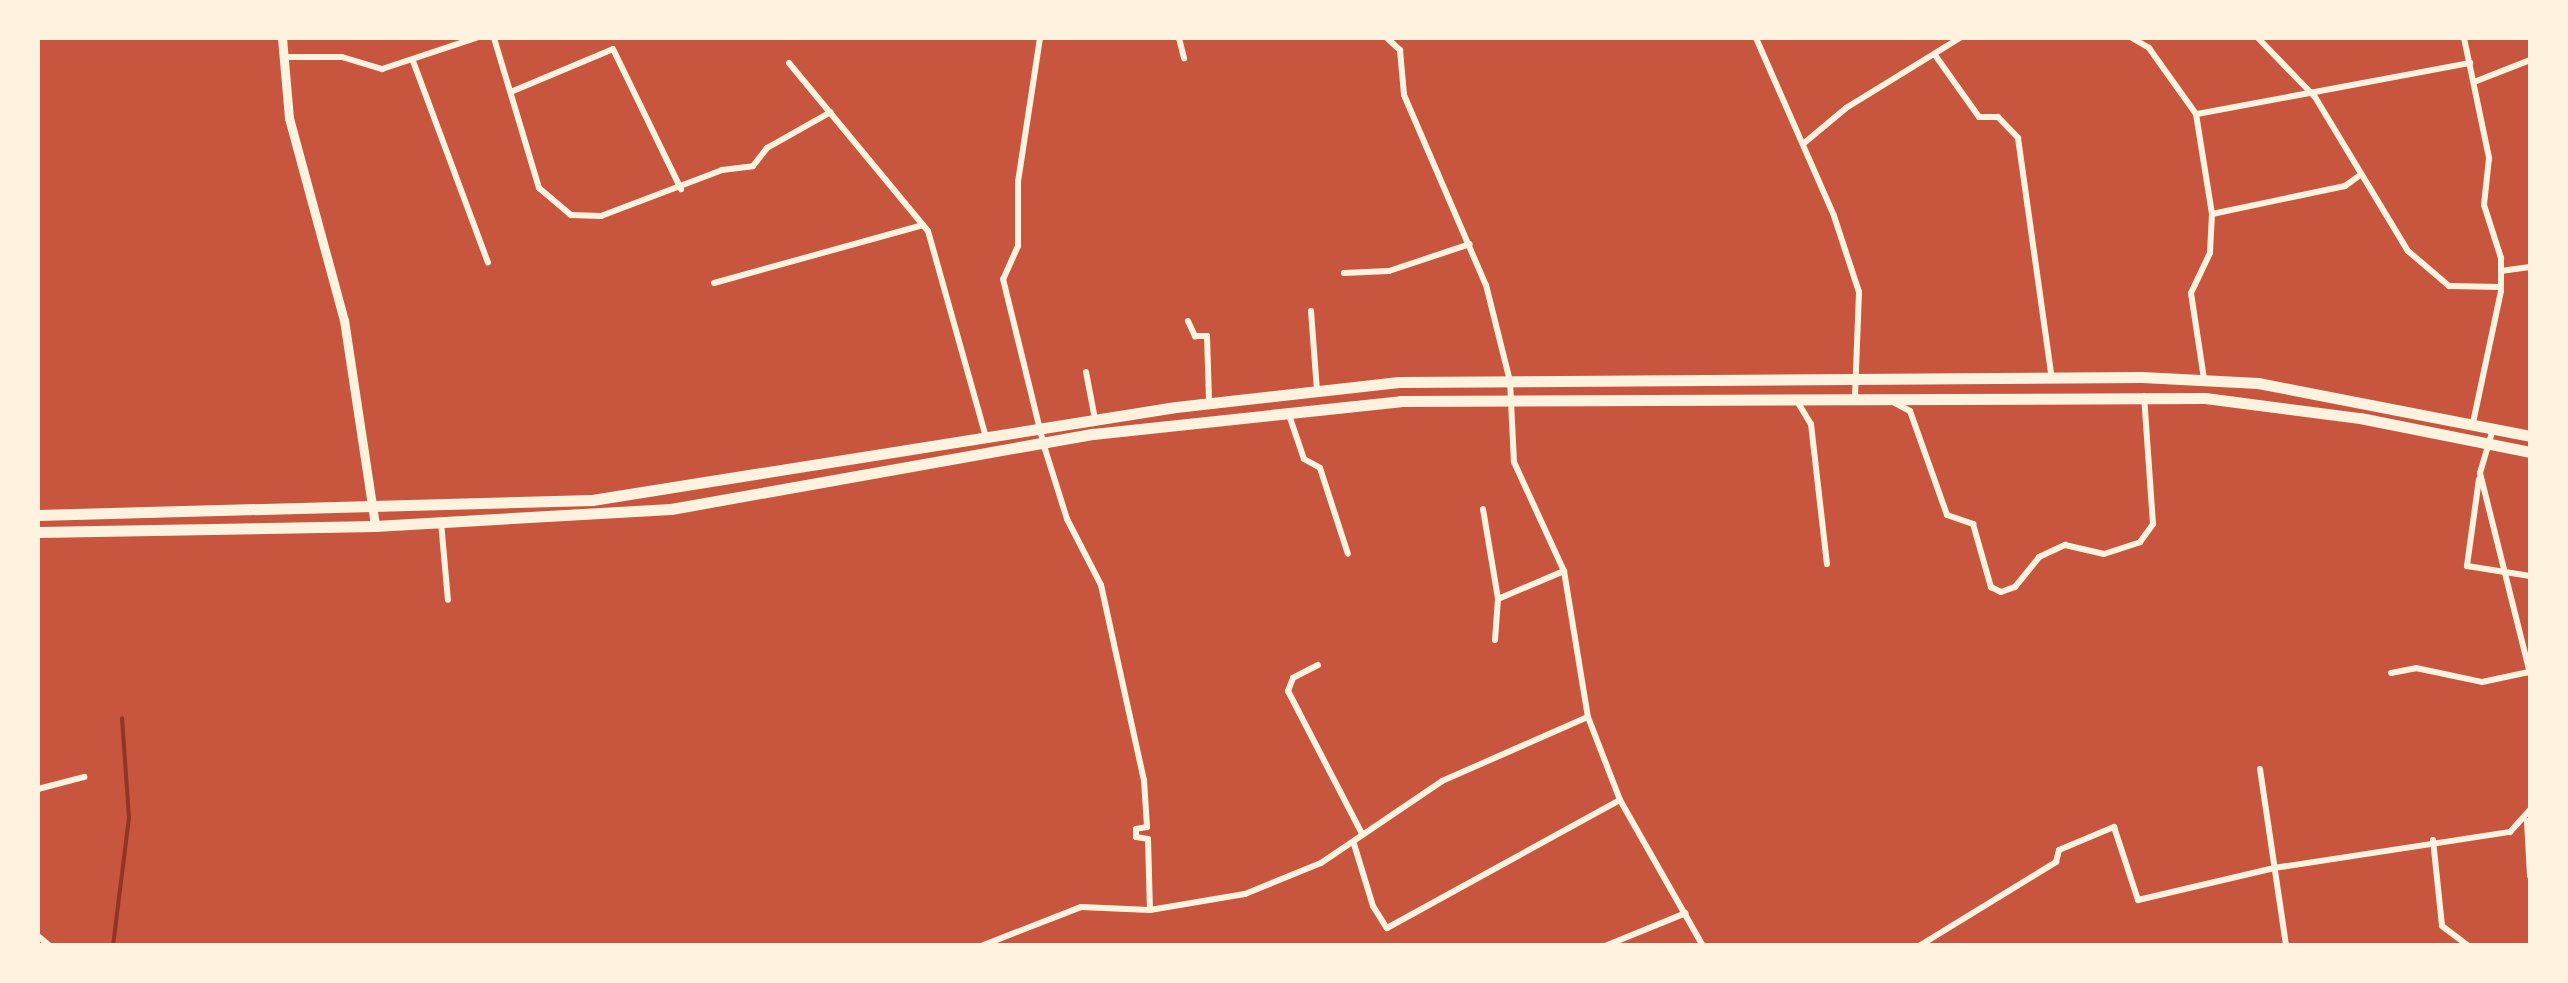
<!DOCTYPE html>
<style>
body{margin:0}
#map{position:relative;width:2568px;height:983px;overflow:hidden;background:#c8553d;font-family:"Space Grotesk",sans-serif}
div>[style]{position:absolute}
.stream>*{height:4px;margin:-2px;padding:0 2px;transform-origin:2px;border-radius:2px;background:#8f3625}
.minor>*{height:6px;margin:-3px;padding:0 3px;transform-origin:3px;border-radius:3px;background:#fff3e0}
.tertiary>*{height:9px;margin:-4.5px;padding:0 4.5px;transform-origin:4.5px;border-radius:4.5px;background:#fff3e0}
.primary>*{height:11px;margin:-5.5px;padding:0 5.5px;transform-origin:5.5px;border-radius:5.5px;background:#fff3e0}
span{translate:-50% -50%;white-space:nowrap;text-align:center;line-height:1.15;-webkit-text-stroke:8px #fff3e0;paint-order:stroke}
.frame{position:absolute;inset:0;border:40px solid #fff3e0;pointer-events:none}
</style>
<div id="map">
<div class="stream">
<div style="left:113px;top:946px;width:129px;rotate:-82.9deg"></div>
<div style="left:129px;top:818px;width:100px;rotate:-94deg"></div>
</div>
<div class="minor">
<div style="left:494px;top:38px;width:157px;rotate:73.3deg"></div>
<div style="left:539px;top:188px;width:42px;rotate:40.2deg"></div>
<div style="left:571px;top:215px;width:30px;rotate:2deg"></div>
<div style="left:601px;top:216px;width:129px;rotate:-20.8deg"></div>
<div style="left:722px;top:170px;width:31px;rotate:-7deg"></div>
<div style="left:753px;top:166px;width:23px;rotate:-52deg"></div>
<div style="left:767px;top:148px;width:73px;rotate:-29.4deg"></div>
<div style="left:1040px;top:38px;width:145px;rotate:98.7deg"></div>
<div style="left:1018px;top:181px;width:65px;rotate:90deg"></div>
<div style="left:1018px;top:246px;width:36px;rotate:114deg"></div>
<div style="left:1003px;top:279px;width:172px;rotate:76.2deg"></div>
<div style="left:1044px;top:446px;width:77px;rotate:72.5deg"></div>
<div style="left:1067px;top:519px;width:74px;rotate:62.7deg"></div>
<div style="left:1101px;top:585px;width:200px;rotate:77.6deg"></div>
<div style="left:1144px;top:780px;width:47px;rotate:86.3deg"></div>
<div style="left:1147px;top:827px;width:11px;rotate:170deg"></div>
<div style="left:1136px;top:829px;width:8px;rotate:90deg"></div>
<div style="left:1136px;top:837px;width:12px;rotate:9deg"></div>
<div style="left:1148px;top:839px;width:71px;rotate:88.4deg"></div>
<div style="left:1179px;top:38px;width:21px;rotate:76deg"></div>
<div style="left:1387px;top:38px;width:18px;rotate:43deg"></div>
<div style="left:1400px;top:50px;width:45px;rotate:84.9deg"></div>
<div style="left:1404px;top:95px;width:207px;rotate:66.7deg"></div>
<div style="left:1486px;top:285px;width:99px;rotate:76deg"></div>
<div style="left:1510px;top:381px;width:81px;rotate:87.2deg"></div>
<div style="left:1514px;top:462px;width:120px;rotate:65.4deg"></div>
<div style="left:1564px;top:571px;width:148px;rotate:80.7deg"></div>
<div style="left:1588px;top:717px;width:89px;rotate:68.9deg"></div>
<div style="left:1620px;top:800px;width:168px;rotate:60.4deg"></div>
<div style="left:1756px;top:38px;width:194px;rotate:66.3deg"></div>
<div style="left:1834px;top:216px;width:80px;rotate:71.8deg"></div>
<div style="left:1859px;top:292px;width:105px;rotate:92.2deg"></div>
<div style="left:2132px;top:38px;width:20px;rotate:30deg"></div>
<div style="left:2149px;top:48px;width:81px;rotate:54.5deg"></div>
<div style="left:2196px;top:114px;width:101px;rotate:80.9deg"></div>
<div style="left:2212px;top:214px;width:39px;rotate:93deg"></div>
<div style="left:2210px;top:253px;width:44px;rotate:115.4deg"></div>
<div style="left:2191px;top:293px;width:87px;rotate:81.4deg"></div>
<div style="left:2258px;top:38px;width:82px;rotate:46deg"></div>
<div style="left:2315px;top:97px;width:180px;rotate:58.9deg"></div>
<div style="left:2408px;top:251px;width:54px;rotate:40.5deg"></div>
<div style="left:2449px;top:286px;width:52px;rotate:1.1deg"></div>
<div style="left:2464px;top:38px;width:123px;rotate:78.2deg"></div>
<div style="left:2489px;top:158px;width:47px;rotate:96.1deg"></div>
<div style="left:2484px;top:205px;width:56px;rotate:72.2deg"></div>
<div style="left:2501px;top:258px;width:33px;rotate:90deg"></div>
<div style="left:2501px;top:291px;width:135px;rotate:102deg"></div>
<div style="left:1935px;top:55px;width:76px;rotate:54.6deg"></div>
<div style="left:1979px;top:117px;width:19px"></div>
<div style="left:1998px;top:117px;width:29px;rotate:46deg"></div>
<div style="left:2018px;top:138px;width:243px;rotate:82deg"></div>
<div style="left:288px;top:57px;width:54px"></div>
<div style="left:342px;top:57px;width:42px;rotate:16.7deg"></div>
<div style="left:382px;top:69px;width:99px;rotate:-18.3deg"></div>
<div style="left:413px;top:61px;width:215px;rotate:69.6deg"></div>
<div style="left:789px;top:63px;width:218px;rotate:50.4deg"></div>
<div style="left:928px;top:231px;width:215px;rotate:74.3deg"></div>
<div style="left:2474px;top:82px;width:60px;rotate:-21.4deg"></div>
<div style="left:513px;top:91px;width:108px;rotate:-22.8deg"></div>
<div style="left:613px;top:49px;width:156px;rotate:64.1deg"></div>
<div style="left:2197px;top:114px;width:278px;rotate:-10.6deg"></div>
<div style="left:1803px;top:144px;width:56px;rotate:-39.9deg"></div>
<div style="left:1846px;top:108px;width:134px;rotate:-31.6deg"></div>
<div style="left:2212px;top:214px;width:136px;rotate:-11.9deg"></div>
<div style="left:2345px;top:186px;width:19px;rotate:-36deg"></div>
<div style="left:2501px;top:271px;width:29px;rotate:-8deg"></div>
<div style="left:1344px;top:273px;width:45px;rotate:-2.5deg"></div>
<div style="left:1389px;top:271px;width:85px;rotate:-18.4deg"></div>
<div style="left:714px;top:283px;width:217px;rotate:-15.5deg"></div>
<div style="left:1311px;top:311px;width:79px;rotate:85.7deg"></div>
<div style="left:1188px;top:321px;width:17px;rotate:65deg"></div>
<div style="left:1195px;top:336px;width:12px"></div>
<div style="left:1207px;top:336px;width:65px;rotate:88.2deg"></div>
<div style="left:1086px;top:372px;width:48px;rotate:79.2deg"></div>
<div style="left:1797px;top:401px;width:27px;rotate:59deg"></div>
<div style="left:1811px;top:424px;width:141px;rotate:83.5deg"></div>
<div style="left:1895px;top:403px;width:17px;rotate:28deg"></div>
<div style="left:1910px;top:411px;width:110px;rotate:70.4deg"></div>
<div style="left:1947px;top:515px;width:28px;rotate:19deg"></div>
<div style="left:1973px;top:524px;width:66px;rotate:74.1deg"></div>
<div style="left:1991px;top:587px;width:11px;rotate:27deg"></div>
<div style="left:2001px;top:592px;width:15px;rotate:-20deg"></div>
<div style="left:2015px;top:587px;width:38px;rotate:-51deg"></div>
<div style="left:2039px;top:557px;width:29px;rotate:-25deg"></div>
<div style="left:2065px;top:545px;width:40px;rotate:13deg"></div>
<div style="left:2104px;top:554px;width:38px;rotate:-18deg"></div>
<div style="left:2140px;top:542px;width:22px;rotate:-54deg"></div>
<div style="left:2153px;top:524px;width:128px;rotate:-94deg"></div>
<div style="left:1289px;top:415px;width:46px;rotate:71.2deg"></div>
<div style="left:1304px;top:459px;width:18px;rotate:29deg"></div>
<div style="left:1320px;top:468px;width:90px;rotate:72deg"></div>
<div style="left:2493px;top:429px;width:46px;rotate:106.5deg"></div>
<div style="left:2480px;top:473px;width:207px;rotate:76deg"></div>
<div style="left:2479px;top:479px;width:88px;rotate:97.9deg"></div>
<div style="left:2467px;top:566px;width:64px;rotate:9deg"></div>
<div style="left:1483px;top:509px;width:91px;rotate:80.5deg"></div>
<div style="left:1498px;top:599px;width:41px;rotate:94.2deg"></div>
<div style="left:441px;top:522px;width:78px;rotate:84.9deg"></div>
<div style="left:1498px;top:599px;width:72px;rotate:-23deg"></div>
<div style="left:1318px;top:665px;width:28px;rotate:153deg"></div>
<div style="left:1293px;top:678px;width:14px;rotate:111deg"></div>
<div style="left:1288px;top:691px;width:161px;rotate:62.6deg"></div>
<div style="left:2391px;top:673px;width:25px;rotate:-11deg"></div>
<div style="left:2416px;top:668px;width:67px;rotate:12deg"></div>
<div style="left:2482px;top:682px;width:48px;rotate:-12deg"></div>
<div style="left:2260px;top:769px;width:179px;rotate:81.6deg"></div>
<div style="left:38px;top:789px;width:48px;rotate:-14.6deg"></div>
<div style="left:2527px;top:821px;width:55px;rotate:86.9deg"></div>
<div style="left:2433px;top:840px;width:86px;rotate:84deg"></div>
<div style="left:2442px;top:926px;width:34px;rotate:37deg"></div>
<div style="left:1354px;top:844px;width:65px;rotate:73deg"></div>
<div style="left:1373px;top:906px;width:26px;rotate:58deg"></div>
<div style="left:1387px;top:928px;width:266px;rotate:-28.8deg"></div>
<div style="left:38px;top:936px;width:16px;rotate:40deg"></div>
<div style="left:981px;top:946px;width:107px;rotate:-21.3deg"></div>
<div style="left:1081px;top:907px;width:69px;rotate:2.5deg"></div>
<div style="left:1150px;top:910px;width:96px;rotate:-9.6deg"></div>
<div style="left:1245px;top:894px;width:82px;rotate:-22.2deg"></div>
<div style="left:1321px;top:863px;width:146px;rotate:-34.1deg"></div>
<div style="left:1442px;top:781px;width:159px;rotate:-23.7deg"></div>
<div style="left:1605px;top:946px;width:87px;rotate:-22.2deg"></div>
<div style="left:1919px;top:946px;width:161px;rotate:-31.5deg"></div>
<div style="left:2056px;top:862px;width:12px;rotate:-76deg"></div>
<div style="left:2059px;top:850px;width:60px;rotate:-22.7deg"></div>
<div style="left:2114px;top:827px;width:77px;rotate:71.8deg"></div>
<div style="left:2138px;top:900px;width:140px;rotate:-13.2deg"></div>
<div style="left:2274px;top:868px;width:239px;rotate:-8.7deg"></div>
<div style="left:2510px;top:832px;width:30px;rotate:-48deg"></div>
</div>
<div class="tertiary">
<div style="left:282px;top:38px;width:80px;rotate:85deg"></div>
<div style="left:289px;top:118px;width:209px;rotate:74.8deg"></div>
<div style="left:344px;top:320px;width:208px;rotate:81.4deg"></div>
</div>
<div class="primary">
<div style="left:38px;top:515px;width:554px;rotate:-1.55deg"></div>
<div style="left:592px;top:500px;width:591px;rotate:-9.05deg"></div>
<div style="left:1176px;top:407px;width:224px;rotate:-6.4deg"></div>
<div style="left:1399px;top:382px;width:743px;rotate:-0.39deg"></div>
<div style="left:2142px;top:377px;width:116px;rotate:3deg"></div>
<div style="left:2258px;top:383px;width:277px;rotate:11deg"></div>
<div style="left:38px;top:532px;width:337px;rotate:-1deg"></div>
<div style="left:375px;top:526px;width:296px;rotate:-3.3deg"></div>
<div style="left:671px;top:509px;width:429px;rotate:-10.1deg"></div>
<div style="left:1093px;top:434px;width:309px;rotate:-6.1deg"></div>
<div style="left:1400px;top:401px;width:805px;rotate:-0.21deg"></div>
<div style="left:2205px;top:398px;width:156px;rotate:7.4deg"></div>
<div style="left:2360px;top:418px;width:173px;rotate:11.3deg"></div>
</div>
<div class="frame"></div>
</div>
